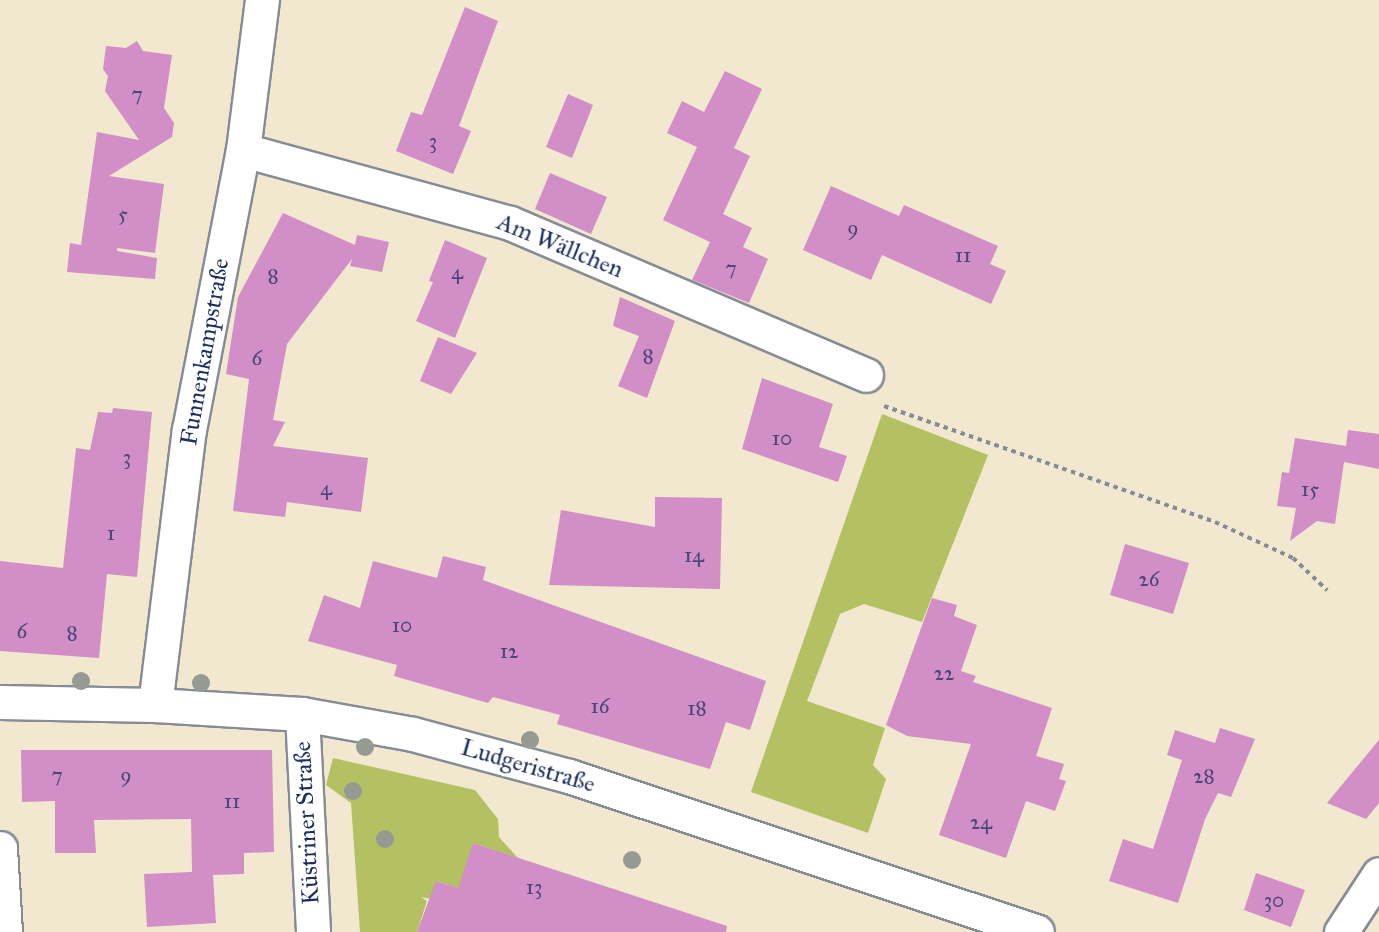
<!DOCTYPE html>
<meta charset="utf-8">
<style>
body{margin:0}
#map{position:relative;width:1379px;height:932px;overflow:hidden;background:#f1e8cf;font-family:"IM FELL Great Primer",serif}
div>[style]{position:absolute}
.green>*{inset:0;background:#b3c163}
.building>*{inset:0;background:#d18ec7}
.path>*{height:4px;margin-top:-2px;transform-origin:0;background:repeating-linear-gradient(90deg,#868c96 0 4.5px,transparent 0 9px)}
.roads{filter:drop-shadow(2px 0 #868c96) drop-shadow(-2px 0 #868c96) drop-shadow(0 2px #868c96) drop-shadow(0 -2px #868c96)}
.minor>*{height:33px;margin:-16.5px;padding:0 16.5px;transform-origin:16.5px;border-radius:16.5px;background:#fff}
.tertiary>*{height:33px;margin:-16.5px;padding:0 16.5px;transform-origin:16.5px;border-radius:16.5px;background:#fff}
.trees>*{width:18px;height:18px;margin:-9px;border-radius:50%;background:#959a92}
span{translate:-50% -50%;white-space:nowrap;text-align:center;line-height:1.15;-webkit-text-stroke:6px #fff;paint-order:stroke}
.number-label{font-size:21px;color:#484778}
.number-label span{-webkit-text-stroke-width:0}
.street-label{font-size:24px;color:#1b2f5e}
</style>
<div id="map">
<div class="green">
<div style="clip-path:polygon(882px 414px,988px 455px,922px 622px,864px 604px,840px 614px,807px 701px,885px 728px,873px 765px,886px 779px,868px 833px,751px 792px)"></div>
<div style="clip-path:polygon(333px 758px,475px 790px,498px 819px,499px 837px,518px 858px,473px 843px,460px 889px,437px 881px,431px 899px,421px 897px,427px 901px,417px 932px,360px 932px,351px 803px,326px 785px)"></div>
</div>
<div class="building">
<div style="clip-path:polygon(465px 7px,498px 21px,459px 126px,471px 131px,453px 174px,396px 151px,411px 112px,422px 115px)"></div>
<div style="clip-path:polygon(137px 41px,143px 51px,172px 55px,164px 108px,174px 123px,172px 137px,109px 176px,164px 184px,155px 253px,117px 248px,117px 251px,157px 258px,155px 279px,67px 272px,70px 243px,81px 245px,97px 132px,139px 140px,105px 91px,108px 76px,103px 69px,106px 46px,126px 48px)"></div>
<div style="clip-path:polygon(725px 71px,762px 89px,734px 148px,750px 156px,723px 214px,752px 228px,743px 247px,768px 259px,749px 303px,692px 280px,710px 242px,663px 220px,697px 147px,667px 133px,682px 101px,704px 112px)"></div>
<div style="clip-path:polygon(568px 94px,593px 105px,572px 158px,546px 147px)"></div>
<div style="clip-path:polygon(550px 173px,607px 197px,591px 234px,535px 209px)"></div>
<div style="clip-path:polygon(831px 186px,899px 216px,904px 205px,998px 246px,990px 264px,1006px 271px,991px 304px,882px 255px,871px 280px,803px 250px)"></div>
<div style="clip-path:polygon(283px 213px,355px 245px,357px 235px,389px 242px,382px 272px,350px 266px,352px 259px,287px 344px,273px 420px,285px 422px,273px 446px,368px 458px,361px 512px,287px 502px,285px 517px,233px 511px,249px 379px,226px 374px,238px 297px)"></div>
<div style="clip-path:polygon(445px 240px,487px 258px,455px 338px,416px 321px,433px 282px,429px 281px)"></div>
<div style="clip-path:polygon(620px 297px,675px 321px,647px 398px,618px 386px,639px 336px,613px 326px)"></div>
<div style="clip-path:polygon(438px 337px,477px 353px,451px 394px,420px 381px)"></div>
<div style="clip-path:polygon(762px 378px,833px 404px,819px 447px,847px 456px,838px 482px,742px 449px)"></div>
<div style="clip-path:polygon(113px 408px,152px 412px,137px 577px,107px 574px,99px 658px,0 651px,0 561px,63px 568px,76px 448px,90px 450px,98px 412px,112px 413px)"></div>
<div style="clip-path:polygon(1348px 430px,1379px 434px,1379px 469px,1344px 462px,1335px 524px,1317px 521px,1290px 541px,1296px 508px,1277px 506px,1282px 472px,1289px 473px,1295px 438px,1346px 446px)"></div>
<div style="clip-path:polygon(655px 497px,722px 498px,720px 589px,549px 585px,561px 510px,655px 527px)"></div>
<div style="clip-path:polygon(1125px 544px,1189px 563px,1173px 614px,1110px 595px)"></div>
<div style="clip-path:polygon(443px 556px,486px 567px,483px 580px,766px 681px,750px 730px,726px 722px,710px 769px,557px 724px,560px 715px,493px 697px,488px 703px,394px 676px,397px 665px,308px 641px,324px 595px,360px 608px,373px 561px,437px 578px)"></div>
<div style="clip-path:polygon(932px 598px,957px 605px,954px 616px,977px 625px,961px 671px,976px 676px,973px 682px,1052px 708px,1036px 756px,1064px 764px,1059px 779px,1066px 781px,1055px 811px,1026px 801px,1006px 858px,939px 835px,971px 744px,907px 736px,886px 725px)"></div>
<div style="clip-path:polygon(1220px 728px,1255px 739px,1231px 797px,1218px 793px,1205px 819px,1178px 903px,1109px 881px,1123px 839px,1153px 849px,1182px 760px,1167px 755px,1175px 730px,1215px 743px)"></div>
<div style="clip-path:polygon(1379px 740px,1379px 803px,1366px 819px,1327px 803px)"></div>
<div style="clip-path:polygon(21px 750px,272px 750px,274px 852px,244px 853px,244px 874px,213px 875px,216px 923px,147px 927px,144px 874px,192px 872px,191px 819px,94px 820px,96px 853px,55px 853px,55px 801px,22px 802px)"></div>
<div style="clip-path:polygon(473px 843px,727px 926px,726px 932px,417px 932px,436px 881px,458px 888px)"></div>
<div style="clip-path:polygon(1256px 873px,1305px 890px,1291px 927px,1244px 910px)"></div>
</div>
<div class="path">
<div style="left:884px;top:406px;width:351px;rotate:19.3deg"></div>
<div style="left:1215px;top:522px;width:86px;rotate:24.8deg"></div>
<div style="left:1293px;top:558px;width:47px;rotate:43.3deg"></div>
</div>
<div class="roads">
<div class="minor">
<div style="left:243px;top:150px;width:277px;rotate:15.3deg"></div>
<div style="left:510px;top:223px;width:387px;rotate:23.1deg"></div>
<div style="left:155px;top:705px;width:277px;rotate:-83deg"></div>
<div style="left:189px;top:430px;width:285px;rotate:-79.1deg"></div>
<div style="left:243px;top:150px;width:151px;rotate:-82.8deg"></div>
<div style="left:302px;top:714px;width:218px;rotate:87.1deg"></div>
<div style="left:0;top:848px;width:84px;rotate:86.6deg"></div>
<div style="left:1341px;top:932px;width:69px;rotate:-56.8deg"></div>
</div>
<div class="tertiary">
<div style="left:0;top:702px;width:155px;rotate:1.1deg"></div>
<div style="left:155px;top:705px;width:147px;rotate:3.5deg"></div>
<div style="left:302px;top:714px;width:113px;rotate:10.2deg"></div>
<div style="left:413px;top:734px;width:162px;rotate:15.1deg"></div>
<div style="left:569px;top:776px;width:493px;rotate:18.4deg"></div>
</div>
</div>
<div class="trees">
<div style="left:81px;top:681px"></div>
<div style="left:201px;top:683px"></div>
<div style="left:530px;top:740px"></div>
<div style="left:365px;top:747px"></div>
<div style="left:353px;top:791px"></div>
<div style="left:385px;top:839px"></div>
<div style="left:632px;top:860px"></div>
</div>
<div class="number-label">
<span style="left:137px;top:94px">7</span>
<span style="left:433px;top:141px">3</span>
<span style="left:123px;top:214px">5</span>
<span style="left:853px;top:228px">9</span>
<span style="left:963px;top:255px">11</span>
<span style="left:731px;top:268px">7</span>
<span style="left:457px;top:272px">4</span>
<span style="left:273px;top:276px">8</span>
<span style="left:648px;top:356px">8</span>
<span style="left:257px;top:358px">6</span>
<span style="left:782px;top:438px">10</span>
<span style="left:127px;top:457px">3</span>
<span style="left:326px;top:488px">4</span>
<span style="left:1310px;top:489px">15</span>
<span style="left:111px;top:533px">1</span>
<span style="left:694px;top:555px">14</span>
<span style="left:1149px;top:579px">26</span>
<span style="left:402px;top:625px">10</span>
<span style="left:22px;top:631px">6</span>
<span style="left:72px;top:633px">8</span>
<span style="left:509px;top:651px">12</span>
<span style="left:944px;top:673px">22</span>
<span style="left:600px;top:706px">16</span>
<span style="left:697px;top:708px">18</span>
<span style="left:57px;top:775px">7</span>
<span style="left:126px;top:775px">9</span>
<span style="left:1204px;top:776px">28</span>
<span style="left:232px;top:801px">11</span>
<span style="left:981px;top:822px">24</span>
<span style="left:534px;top:887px">13</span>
<span style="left:1274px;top:900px">30</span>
</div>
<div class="street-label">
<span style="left:560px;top:246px;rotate:22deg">Am Wällchen</span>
<span style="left:205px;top:352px;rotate:-80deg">Funnenkampstraße</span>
<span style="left:528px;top:766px;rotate:16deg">Ludgeristraße</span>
<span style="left:307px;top:823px;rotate:-93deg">Küstriner Straße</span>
</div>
</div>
